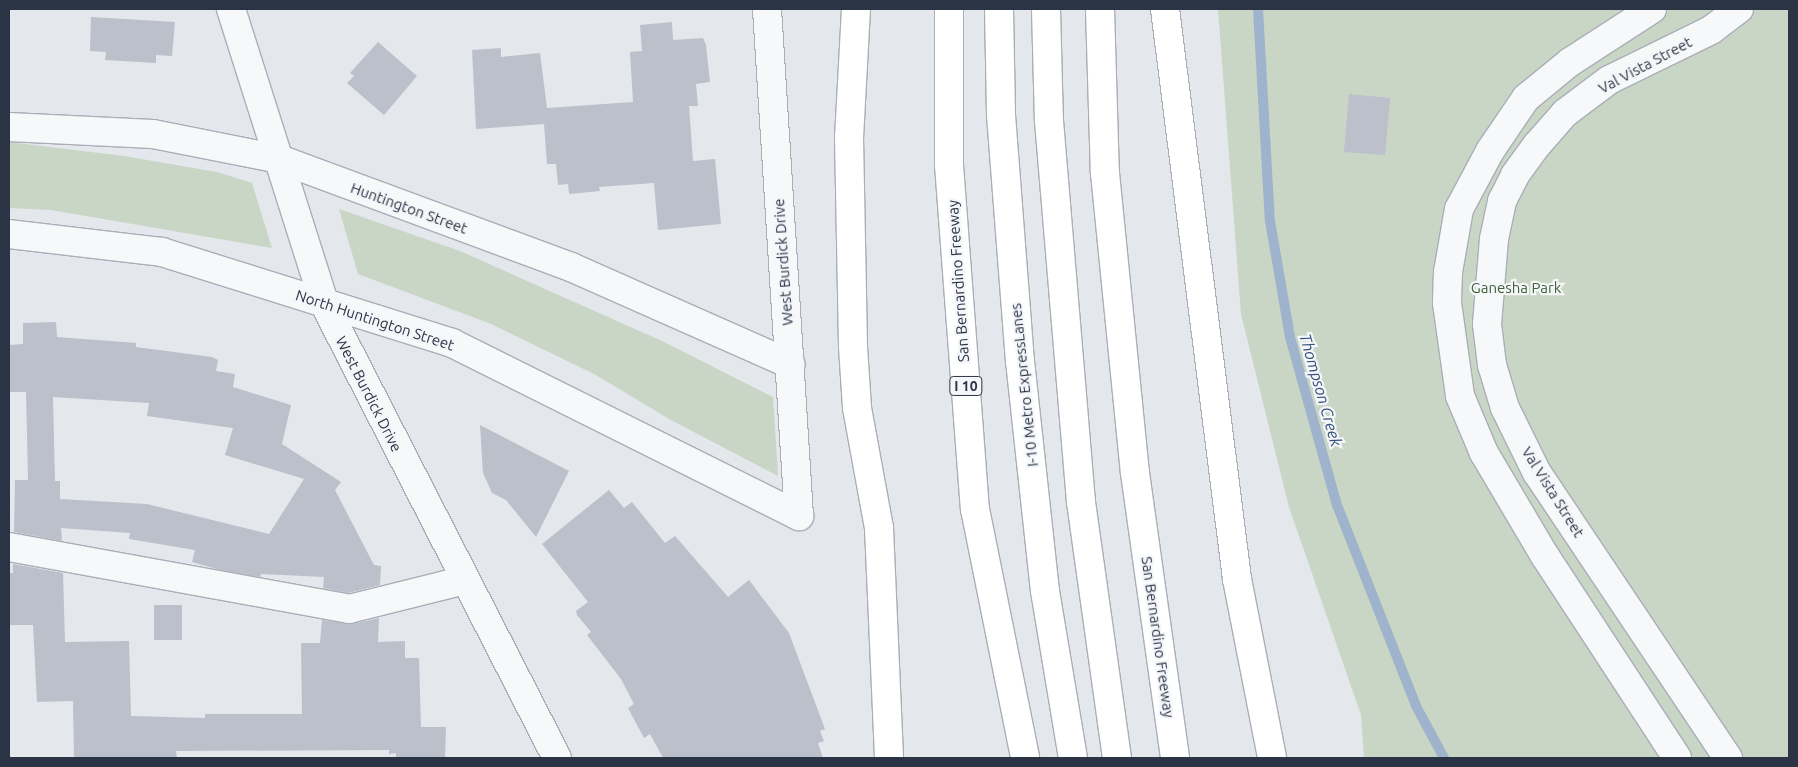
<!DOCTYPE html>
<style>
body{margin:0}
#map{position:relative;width:1798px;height:767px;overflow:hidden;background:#e4e7ec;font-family:Ubuntu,sans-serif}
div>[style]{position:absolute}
.green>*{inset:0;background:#c9d6c5}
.stream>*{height:10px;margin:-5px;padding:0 5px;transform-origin:5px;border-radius:5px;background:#9fb4cc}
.building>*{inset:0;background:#bbc0ca}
.roads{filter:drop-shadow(1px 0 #a9aeb7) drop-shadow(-1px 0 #a9aeb7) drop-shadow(0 1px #a9aeb7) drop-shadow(0 -1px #a9aeb7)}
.minor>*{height:28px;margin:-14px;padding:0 14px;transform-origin:14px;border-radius:14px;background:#f7f8fa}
.highway>*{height:28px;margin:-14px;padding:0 14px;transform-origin:14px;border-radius:14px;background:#fff}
span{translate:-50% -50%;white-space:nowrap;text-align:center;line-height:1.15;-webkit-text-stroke:4.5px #f4f6f9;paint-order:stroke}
.shield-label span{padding:1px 4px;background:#f4f6f9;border:1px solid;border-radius:4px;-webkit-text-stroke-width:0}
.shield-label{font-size:14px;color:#2b3445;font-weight:700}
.street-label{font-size:15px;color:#2b3445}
.park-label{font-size:15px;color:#3f6138}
.water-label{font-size:16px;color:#34527a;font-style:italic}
.frame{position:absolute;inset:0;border:10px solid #2b3445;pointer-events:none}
</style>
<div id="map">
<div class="green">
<div style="clip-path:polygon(1218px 9px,1789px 9px,1789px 758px,1364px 758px,1361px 715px,1289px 507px,1241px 314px)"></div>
<div style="clip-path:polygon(9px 142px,124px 156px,217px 172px,252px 183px,272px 248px,51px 210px,9px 208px)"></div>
<div style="clip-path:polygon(339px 209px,460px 251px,662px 341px,773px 397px,778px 476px,669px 419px,596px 375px,491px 324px,358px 274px)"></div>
</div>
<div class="stream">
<div style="left:1258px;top:9px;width:212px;rotate:86.8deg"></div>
<div style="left:1270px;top:221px;width:118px;rotate:80.2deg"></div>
<div style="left:1290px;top:337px;width:174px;rotate:74.4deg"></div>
<div style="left:1337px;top:505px;width:216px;rotate:68.5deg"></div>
<div style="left:1416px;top:706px;width:59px;rotate:61.7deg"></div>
</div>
<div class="building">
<div style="clip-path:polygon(91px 17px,175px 22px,172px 56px,156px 55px,156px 63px,105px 60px,106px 52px,90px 51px)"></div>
<div style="clip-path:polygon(672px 22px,673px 40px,703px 38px,706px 45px,710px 82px,696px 84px,698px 106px,689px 106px,693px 161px,715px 159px,721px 224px,658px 230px,654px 183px,599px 187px,600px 191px,569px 194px,568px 184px,558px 185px,556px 164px,547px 164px,544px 124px,476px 129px,472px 50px,501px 48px,501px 57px,540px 53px,547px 108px,633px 102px,630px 52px,642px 51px,640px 25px)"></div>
<div style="clip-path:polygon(378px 42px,417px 76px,384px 115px,347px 83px,354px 76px,350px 73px)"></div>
<div style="clip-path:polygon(1349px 94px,1390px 98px,1385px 155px,1344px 152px)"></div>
<div style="clip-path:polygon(evenodd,56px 322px,57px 337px,136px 343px,136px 347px,212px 357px,218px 360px,216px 371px,235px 374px,233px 387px,291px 405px,282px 444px,341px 482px,335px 490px,374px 565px,381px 566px,380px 585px,348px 593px,323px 588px,324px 577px,261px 574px,260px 577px,220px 570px,192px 562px,195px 550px,129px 539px,130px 533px,61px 528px,62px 541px,14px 532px,15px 480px,28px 480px,26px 392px,9px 392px,9px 345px,23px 344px,23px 323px,56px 322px,53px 397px,149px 403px,147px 416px,233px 428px,225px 455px,304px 479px,269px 534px,147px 504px,60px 499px,60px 481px,55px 481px,53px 397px)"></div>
<div style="clip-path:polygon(480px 425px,569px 471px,536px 537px,506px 500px,492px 493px,483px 473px)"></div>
<div style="clip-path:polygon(609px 490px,624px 508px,632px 502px,665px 543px,675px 536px,728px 597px,749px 580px,789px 633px,825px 729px,820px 731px,824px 741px,818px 743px,823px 758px,663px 758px,650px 734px,644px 738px,628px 708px,634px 704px,621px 679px,587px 635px,591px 632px,577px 615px,576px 611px,588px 602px,542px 544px)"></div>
<div style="clip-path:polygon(13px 564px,63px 573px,65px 642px,129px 641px,131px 716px,205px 718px,205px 714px,302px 714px,301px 643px,320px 643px,322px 620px,352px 624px,379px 618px,378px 642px,405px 641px,405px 658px,419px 658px,421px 727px,446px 727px,445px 758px,396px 758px,396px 753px,389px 754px,389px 750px,176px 751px,177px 758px,74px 758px,73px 701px,37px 702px,33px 625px,9px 625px,9px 573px,13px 573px)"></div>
<div style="clip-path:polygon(154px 605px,182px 605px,182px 640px,154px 640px)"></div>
</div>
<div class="roads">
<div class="minor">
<div style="left:231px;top:9px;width:308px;rotate:72.4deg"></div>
<div style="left:324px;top:303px;width:511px;rotate:62.88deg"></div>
<div style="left:767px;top:9px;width:508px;rotate:86.39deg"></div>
<div style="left:1652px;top:9px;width:98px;rotate:147.1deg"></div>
<div style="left:1570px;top:62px;width:57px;rotate:140.7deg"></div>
<div style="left:1526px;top:98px;width:64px;rotate:124.2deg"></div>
<div style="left:1490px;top:151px;width:66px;rotate:118.1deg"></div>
<div style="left:1459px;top:209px;width:64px;rotate:99.9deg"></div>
<div style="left:1448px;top:272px;width:31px;rotate:92deg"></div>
<div style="left:1447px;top:303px;width:94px;rotate:82deg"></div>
<div style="left:1460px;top:396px;width:62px;rotate:67.2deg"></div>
<div style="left:1484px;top:453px;width:120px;rotate:59.4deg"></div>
<div style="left:1545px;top:556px;width:241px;rotate:56.8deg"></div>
<div style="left:9px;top:127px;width:144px;rotate:2.8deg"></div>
<div style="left:153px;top:134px;width:128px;rotate:11.2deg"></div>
<div style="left:279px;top:159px;width:311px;rotate:20.3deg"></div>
<div style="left:571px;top:267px;width:240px;rotate:23.9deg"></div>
<div style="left:9px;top:234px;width:154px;rotate:6.7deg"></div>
<div style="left:162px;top:252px;width:304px;rotate:17.4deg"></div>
<div style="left:452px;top:343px;width:388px;rotate:26.5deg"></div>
<div style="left:9px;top:547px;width:346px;rotate:10.3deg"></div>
<div style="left:349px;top:609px;width:120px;rotate:-14deg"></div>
<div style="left:1728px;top:758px;width:343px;rotate:-123.8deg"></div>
<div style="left:1537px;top:473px;width:72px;rotate:-116.2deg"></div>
<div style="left:1505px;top:408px;width:45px;rotate:-106.8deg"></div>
<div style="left:1492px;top:365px;width:41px;rotate:-97deg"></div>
<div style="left:1487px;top:324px;width:85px;rotate:-85.3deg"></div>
<div style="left:1494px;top:239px;width:39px;rotate:-78deg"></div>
<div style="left:1502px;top:201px;width:29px;rotate:-63deg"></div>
<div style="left:1515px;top:175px;width:37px;rotate:-54deg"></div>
<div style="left:1537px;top:145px;width:43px;rotate:-48.8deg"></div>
<div style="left:1565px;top:113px;width:55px;rotate:-36.9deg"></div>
<div style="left:1609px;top:80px;width:114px;rotate:-26.1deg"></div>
<div style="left:1711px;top:30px;width:35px;rotate:-37deg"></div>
</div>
<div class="highway">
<div style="left:856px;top:9px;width:128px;rotate:93.1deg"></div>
<div style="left:849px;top:137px;width:210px;rotate:88.9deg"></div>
<div style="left:853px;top:347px;width:61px;rotate:86.2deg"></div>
<div style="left:857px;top:408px;width:122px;rotate:79.6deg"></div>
<div style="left:879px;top:528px;width:230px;rotate:87.5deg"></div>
<div style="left:949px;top:9px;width:156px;rotate:90deg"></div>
<div style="left:949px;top:165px;width:345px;rotate:85.7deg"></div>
<div style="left:975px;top:509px;width:254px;rotate:78.6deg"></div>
<div style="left:999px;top:9px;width:106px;rotate:88.9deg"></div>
<div style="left:1001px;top:115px;width:247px;rotate:85.6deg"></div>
<div style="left:1020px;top:361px;width:231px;rotate:83.8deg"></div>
<div style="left:1045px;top:591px;width:169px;rotate:80.5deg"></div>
<div style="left:1046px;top:9px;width:112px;rotate:88.5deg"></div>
<div style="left:1049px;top:121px;width:382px;rotate:85.2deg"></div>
<div style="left:1081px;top:502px;width:259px;rotate:82deg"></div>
<div style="left:1100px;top:9px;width:164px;rotate:88.3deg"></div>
<div style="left:1105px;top:173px;width:301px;rotate:84.3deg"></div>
<div style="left:1135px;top:473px;width:288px;rotate:82deg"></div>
<div style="left:1165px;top:9px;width:575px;rotate:82.8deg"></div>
<div style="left:1237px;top:579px;width:182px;rotate:78.9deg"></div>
</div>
</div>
<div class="shield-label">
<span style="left:966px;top:386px">I 10</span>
</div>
<div class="street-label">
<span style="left:1645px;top:65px;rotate:-28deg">Val Vista Street</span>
<span style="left:409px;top:208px;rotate:20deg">Huntington Street</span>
<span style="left:783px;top:262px;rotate:-94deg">West Burdick Drive</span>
<span style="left:958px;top:281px;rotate:-94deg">San Bernardino Freeway</span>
<span style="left:375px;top:320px;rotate:18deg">North Huntington Street</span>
<span style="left:1024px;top:385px;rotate:-96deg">I-10 Metro ExpressLanes</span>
<span style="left:369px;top:394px;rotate:63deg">West Burdick Drive</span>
<span style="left:1553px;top:492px;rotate:58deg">Val Vista Street</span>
<span style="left:1158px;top:637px;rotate:82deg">San Bernardino Freeway</span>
</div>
<div class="park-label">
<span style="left:1516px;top:288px">Ganesha Park</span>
</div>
<div class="water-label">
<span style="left:1321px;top:390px;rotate:74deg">Thompson Creek</span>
</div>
<div class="frame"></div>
</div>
